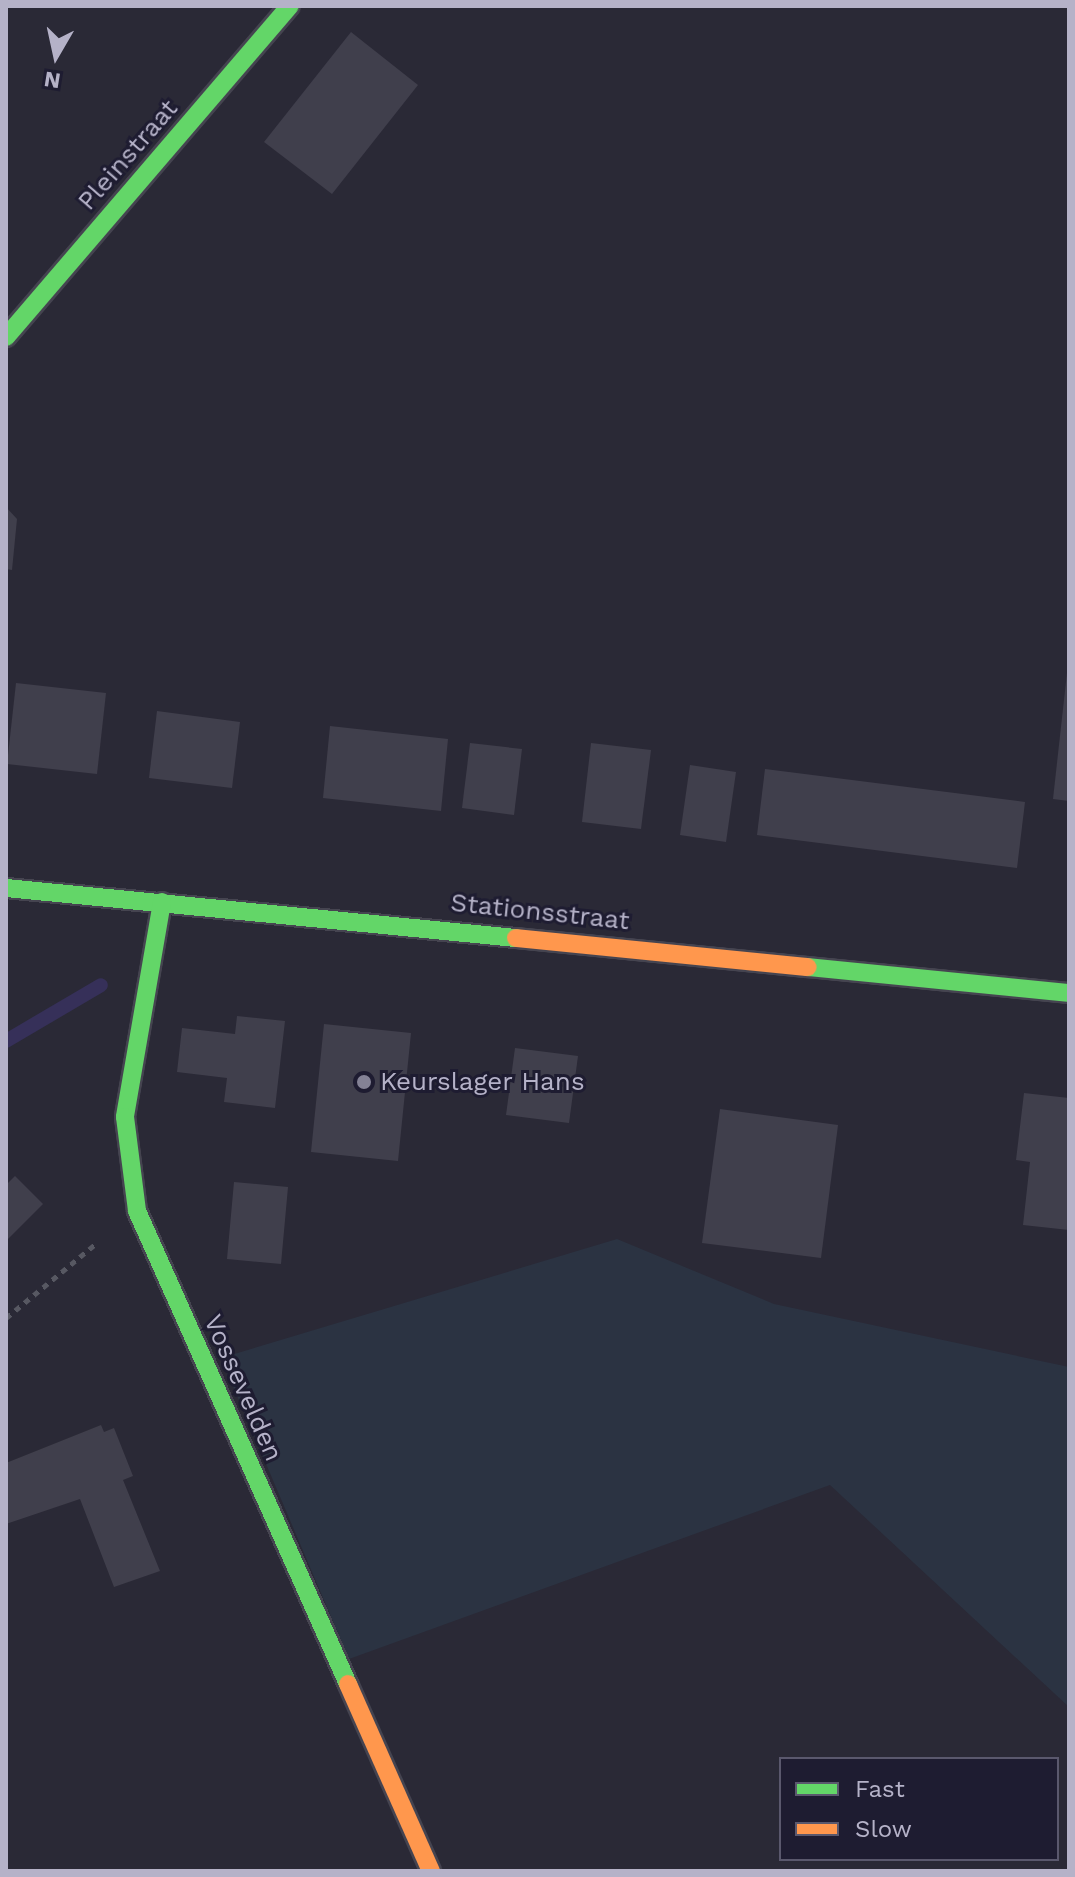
<!DOCTYPE html>
<style>
body{margin:0}
#map{position:relative;width:1075px;height:1877px;overflow:hidden;background:#2a2936;font-family:"Work Sans",sans-serif}
div>[style]{position:absolute}
.green>*{inset:0;background:#2b3342}
.stream>*{height:14px;margin:-7px;padding:0 7px;transform-origin:7px;border-radius:7px;background:#363059}
.building>*{inset:0;background:#403f4c}
.path>*{height:5px;margin-top:-2.5px;transform-origin:0;background:repeating-linear-gradient(90deg,#575862 0 6px,transparent 0 12px)}
.roads{filter:drop-shadow(2px 0 #454450) drop-shadow(-2px 0 #454450) drop-shadow(0 2px #454450) drop-shadow(0 -2px #454450)}
.fast>*{height:18px;margin:-9px;padding:0 9px;transform-origin:9px;border-radius:9px;background:#63d668}
.slow>*{height:18px;margin:-9px;padding:0 9px;transform-origin:9px;border-radius:9px;background:#ff974d}
.dots>*{width:22px;height:22px;translate:-50% -50%;box-sizing:border-box;border:4px solid #1e1c31;border-radius:50%}
span{translate:-50% -50%;white-space:nowrap;text-align:center;line-height:1.15;-webkit-text-stroke:6px #1e1c31;paint-order:stroke}
.street-label{font-size:26px;color:#b5b2c8}
.poi-label{font-size:26px;color:#b5b2c8}
.left{translate:0 -50%;text-align:left}
.frame{position:absolute;inset:0;border:8px solid #b5b2c8;pointer-events:none}
.legend{position:absolute;left:779px;top:1757px;width:280px;height:104px;box-sizing:border-box;background:#1e1c31;border:2px solid #5a586d;margin:0;padding:10px 14px;list-style:none;font-size:24px;color:#b5b2c8}
.legend li{display:flex;align-items:center;gap:16px;height:40px}
.legend b{width:40px;border:2px solid #5a586d}
.north{position:absolute;left:16px;top:16px;width:80px;height:80px;-webkit-text-stroke:6px #1e1c31;paint-order:stroke;rotate:189deg;font-size:22px;font-weight:700;line-height:32px;text-align:center;color:#b5b2c8}
.north::after{content:'';display:block;margin:auto;width:28px;height:36px;background:#b5b2c8;clip-path:polygon(50% 0,100% 100%,50% 72%,0 100%)}
</style>
<div id="map">
<div class="green">
<div style="clip-path:polygon(617px 1239px,774px 1304px,1069px 1367px,1069px 1707px,830px 1485px,349px 1659px,221px 1358px)"></div>
</div>
<div class="stream">
<div style="left:6px;top:1041px;width:110px;rotate:-30.5deg"></div>
</div>
<div class="building">
<div style="clip-path:polygon(351px 32px,418px 85px,332px 194px,264px 142px)"></div>
<div style="clip-path:polygon(6px 507px,17px 519px,12px 570px,6px 569px)"></div>
<div style="clip-path:polygon(1067px 673px,1069px 673px,1069px 801px,1053px 799px)"></div>
<div style="clip-path:polygon(16px 683px,106px 693px,97px 774px,7px 764px)"></div>
<div style="clip-path:polygon(157px 711px,240px 722px,232px 788px,149px 778px)"></div>
<div style="clip-path:polygon(330px 726px,448px 739px,441px 811px,323px 798px)"></div>
<div style="clip-path:polygon(470px 743px,522px 749px,514px 815px,462px 808px)"></div>
<div style="clip-path:polygon(591px 743px,651px 750px,641px 829px,582px 822px)"></div>
<div style="clip-path:polygon(690px 765px,736px 772px,726px 842px,680px 835px)"></div>
<div style="clip-path:polygon(765px 769px,1025px 802px,1017px 868px,757px 835px)"></div>
<div style="clip-path:polygon(237px 1016px,285px 1021px,275px 1108px,224px 1102px,227px 1078px,177px 1072px,182px 1028px,235px 1034px)"></div>
<div style="clip-path:polygon(324px 1024px,411px 1033px,398px 1161px,311px 1152px)"></div>
<div style="clip-path:polygon(515px 1048px,578px 1056px,569px 1123px,506px 1115px)"></div>
<div style="clip-path:polygon(1024px 1093px,1069px 1098px,1069px 1230px,1023px 1225px,1030px 1162px,1016px 1160px)"></div>
<div style="clip-path:polygon(720px 1109px,838px 1125px,821px 1258px,702px 1243px)"></div>
<div style="clip-path:polygon(15px 1176px,43px 1204px,6px 1241px,6px 1185px)"></div>
<div style="clip-path:polygon(234px 1182px,288px 1187px,281px 1264px,227px 1259px)"></div>
<div style="clip-path:polygon(101px 1425px,104px 1432px,114px 1428px,133px 1476px,123px 1480px,160px 1571px,114px 1587px,80px 1499px,6px 1524px,6px 1463px)"></div>
</div>
<div class="path">
<div style="left:6px;top:1318px;width:119px;rotate:-39.6deg"></div>
</div>
<div class="roads">
<div class="fast">
<div style="left:6px;top:337px;width:436px;rotate:-49.4deg"></div>
<div style="left:6px;top:888px;width:512px;rotate:5.6deg"></div>
<div style="left:162px;top:902px;width:218px;rotate:99.8deg"></div>
<div style="left:125px;top:1117px;width:95px;rotate:82.7deg"></div>
<div style="left:137px;top:1211px;width:518px;rotate:65.96deg"></div>
<div style="left:808px;top:967px;width:262px;rotate:5.7deg"></div>
</div>
<div class="slow">
<div style="left:516px;top:938px;width:293px;rotate:5.7deg"></div>
<div style="left:348px;top:1684px;width:205px;rotate:66.1deg"></div>
</div>
</div>
<div class="dots">
<div style="left:364px;top:1082px;background:#848295"></div>
</div>
<div class="street-label">
<span style="left:128px;top:155px;rotate:-49deg">Pleinstraat</span>
<span style="left:540px;top:912px;rotate:6deg">Stationsstraat</span>
<span style="left:243px;top:1388px;rotate:66deg">Vossevelden</span>
</div>
<div class="poi-label">
<span class="left" style="left:380px;top:1082px">Keurslager Hans</span>
</div>
<div class="frame"></div>
<ul class="legend">
<li><b style="height:10px;background:#63d668"></b>Fast</li>
<li><b style="height:10px;background:#ff974d"></b>Slow</li>
</ul>
<div class="north">N</div>
</div>
